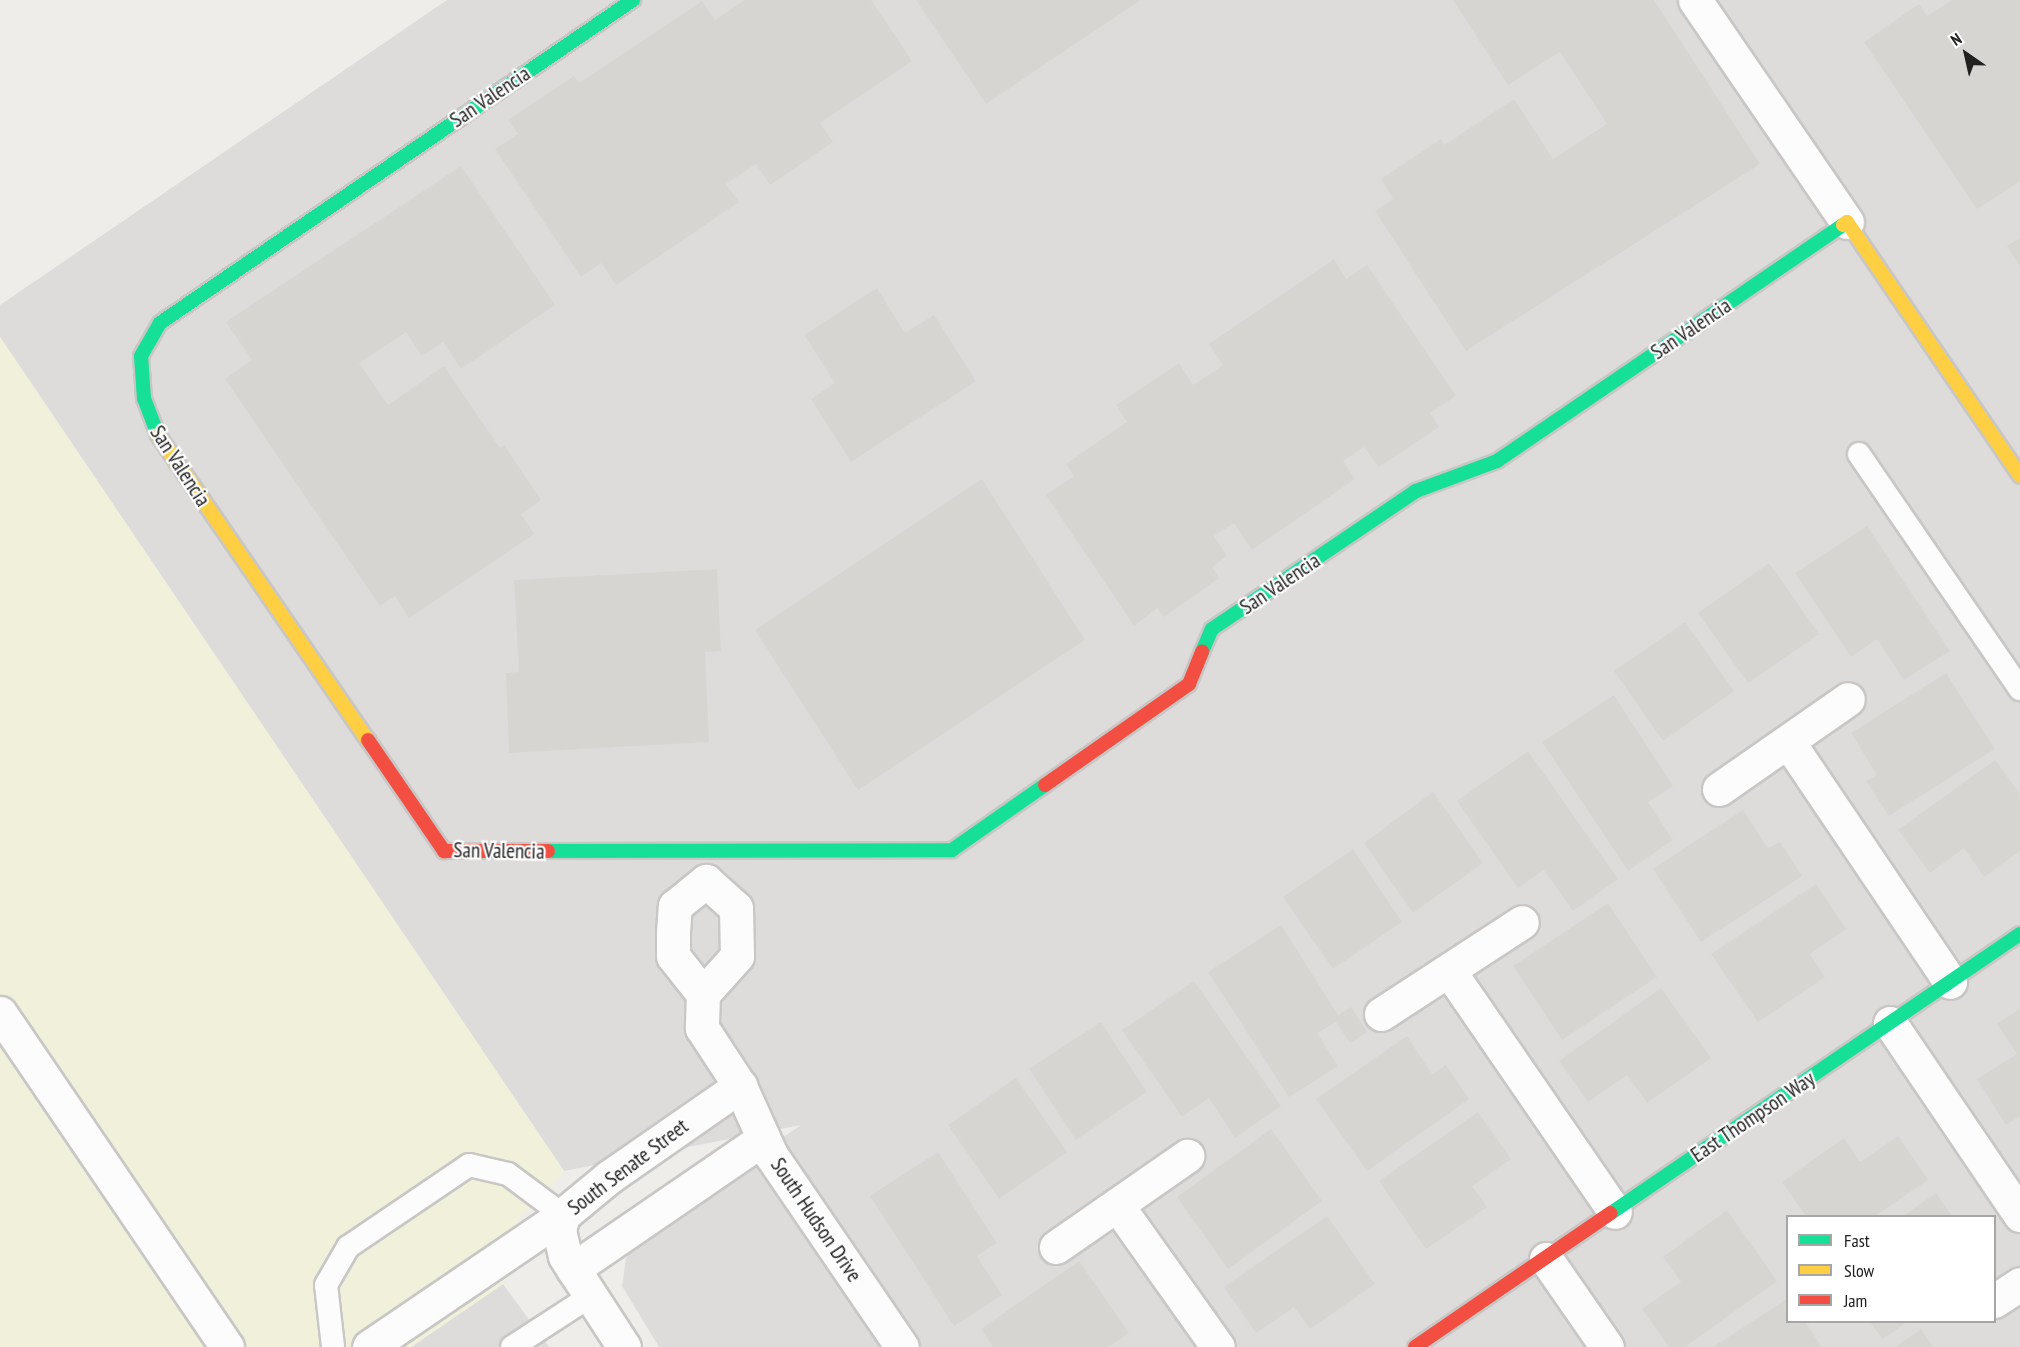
<!DOCTYPE html>
<style>
body{margin:0}
#map{position:relative;width:2020px;height:1347px;overflow:hidden;background:#efede9;font-family:"PT Sans Narrow",sans-serif}
div>[style]{position:absolute}
.residential>*{inset:0;background:#dedcda}
.farmland>*{inset:0;background:#f0f0db}
.building>*{inset:0;background:#d7d5d2}
.roads{filter:drop-shadow(2px 0 #c8c7c5) drop-shadow(-2px 0 #c8c7c5) drop-shadow(0 2px #c8c7c5) drop-shadow(0 -2px #c8c7c5)}
.lane>*{height:22px;margin:-11px;padding:0 11px;transform-origin:11px;border-radius:11px;background:#fdfcfc}
.street>*{height:33px;margin:-16.5px;padding:0 16.5px;transform-origin:16.5px;border-radius:16.5px;background:#fdfcfc}
.fast>*{height:14px;margin:-7px;padding:0 7px;transform-origin:7px;border-radius:7px;background:#16e098}
.slow>*{height:14px;margin:-7px;padding:0 7px;transform-origin:7px;border-radius:7px;background:#ffcf43}
.jam>*{height:14px;margin:-7px;padding:0 7px;transform-origin:7px;border-radius:7px;background:#f24e42}
span{translate:-50% -50%;white-space:nowrap;text-align:center;line-height:1.15;-webkit-text-stroke:4.5px #fff;paint-order:stroke}
.street-label{font-size:21px;color:#212121}
.legend{position:absolute;left:1786px;top:1215px;width:210px;height:108px;box-sizing:border-box;background:#fff;border:2px solid #a6a6a6;margin:0;padding:8px 10px;list-style:none;font-size:18px;color:#212121}
.legend li{display:flex;align-items:center;gap:12px;height:30px}
.legend b{width:30px;border:2px solid #a6a6a6}
.north{position:absolute;left:1936px;top:24px;width:60px;height:60px;-webkit-text-stroke:4px #fff;paint-order:stroke;rotate:326deg;font-size:16px;font-weight:700;line-height:24px;text-align:center;color:#212121}
.north::after{content:'';display:block;margin:auto;width:21px;height:27px;background:#212121;clip-path:polygon(50% 0,100% 100%,50% 72%,0 100%)}
</style>
<div id="map">
<div class="residential">
<div style="clip-path:polygon(evenodd,447px 0,2020px 0,2020px 1347px,659px 1347px,622px 1286px,626px 1259px,641px 1235px,801px 1125px,564px 1171px,0 337px,0 305px,447px 0,1788px 1216px,1994px 1216px,1994px 1322px,1788px 1322px,1788px 1216px)"></div>
<div style="clip-path:polygon(503px 1284px,549px 1347px,411px 1347px)"></div>
</div>
<div class="farmland">
<div style="clip-path:polygon(0 337px,564px 1171px,520px 1218px,503px 1284px,411px 1347px,0 1347px)"></div>
</div>
<div class="building">
<div style="clip-path:polygon(745px 0,871px 0,912px 61px,820px 123px,833px 142px,770px 185px,756px 164px,726px 184px,739px 202px,616px 285px,601px 263px,581px 277px,495px 149px,518px 134px,508px 120px,574px 76px,579px 83px,702px 1px,715px 20px)"></div>
<div style="clip-path:polygon(916px 0,1141px 0,986px 104px)"></div>
<div style="clip-path:polygon(1453px 0,1654px 0,1760px 164px,1466px 351px,1375px 211px,1393px 199px,1381px 179px,1441px 139px,1444px 145px,1514px 99px,1553px 159px,1607px 124px,1560px 52px,1508px 85px)"></div>
<div style="clip-path:polygon(1952px 0,2020px 0,2020px 181px,1977px 209px,1864px 42px,1919px 4px,1927px 16px)"></div>
<div style="clip-path:polygon(461px 166px,555px 305px,461px 369px,443px 342px,422px 356px,406px 332px,359px 363px,388px 405px,444px 366px,500px 448px,504px 445px,541px 500px,521px 514px,534px 534px,409px 618px,395px 596px,380px 606px,225px 379px,252px 360px,226px 322px)"></div>
<div style="clip-path:polygon(2020px 238px,2020px 266px,2007px 246px)"></div>
<div style="clip-path:polygon(1334px 259px,1346px 279px,1367px 265px,1456px 396px,1430px 413px,1439px 427px,1379px 467px,1364px 447px,1343px 461px,1355px 479px,1252px 550px,1234px 523px,1214px 536px,1227px 556px,1212px 567px,1219px 578px,1164px 617px,1157px 608px,1134px 626px,1046px 495px,1074px 476px,1066px 464px,1127px 422px,1116px 405px,1179px 363px,1193px 385px,1223px 365px,1209px 344px)"></div>
<div style="clip-path:polygon(877px 288px,905px 333px,934px 315px,976px 381px,851px 462px,811px 399px,835px 383px,804px 335px)"></div>
<div style="clip-path:polygon(982px 479px,1085px 640px,858px 790px,755px 630px)"></div>
<div style="clip-path:polygon(1867px 526px,1950px 651px,1904px 680px,1877px 639px,1851px 657px,1795px 573px)"></div>
<div style="clip-path:polygon(1769px 563px,1819px 634px,1748px 683px,1698px 613px)"></div>
<div style="clip-path:polygon(717px 569px,721px 651px,705px 652px,709px 742px,509px 753px,506px 673px,519px 672px,514px 580px)"></div>
<div style="clip-path:polygon(1685px 622px,1734px 691px,1663px 741px,1614px 671px)"></div>
<div style="clip-path:polygon(1946px 673px,1995px 749px,1889px 816px,1866px 781px,1877px 775px,1851px 733px)"></div>
<div style="clip-path:polygon(1614px 695px,1673px 786px,1648px 802px,1673px 840px,1628px 871px,1542px 742px)"></div>
<div style="clip-path:polygon(1528px 751px,1618px 879px,1573px 911px,1544px 870px,1518px 888px,1457px 801px)"></div>
<div style="clip-path:polygon(1995px 760px,2020px 794px,2020px 851px,1984px 877px,1964px 848px,1930px 873px,1898px 830px)"></div>
<div style="clip-path:polygon(1433px 792px,1483px 863px,1413px 913px,1364px 843px)"></div>
<div style="clip-path:polygon(1743px 810px,1768px 848px,1780px 842px,1802px 876px,1701px 942px,1653px 869px)"></div>
<div style="clip-path:polygon(1353px 849px,1402px 922px,1333px 969px,1283px 897px)"></div>
<div style="clip-path:polygon(1816px 884px,1846px 929px,1810px 954px,1825px 977px,1758px 1022px,1711px 954px)"></div>
<div style="clip-path:polygon(1608px 903px,1657px 977px,1562px 1040px,1513px 966px)"></div>
<div style="clip-path:polygon(1281px 925px,1338px 1015px,1351px 1007px,1367px 1032px,1350px 1043px,1336px 1022px,1317px 1033px,1338px 1066px,1289px 1097px,1208px 972px)"></div>
<div style="clip-path:polygon(1194px 981px,1281px 1106px,1235px 1138px,1209px 1098px,1182px 1117px,1122px 1030px)"></div>
<div style="clip-path:polygon(1661px 988px,1711px 1058px,1647px 1103px,1627px 1075px,1588px 1102px,1559px 1061px)"></div>
<div style="clip-path:polygon(2020px 1009px,2020px 1116px,2006px 1125px,1977px 1079px,2017px 1054px,1997px 1024px)"></div>
<div style="clip-path:polygon(1101px 1022px,1147px 1092px,1076px 1140px,1029px 1069px)"></div>
<div style="clip-path:polygon(1407px 1036px,1432px 1074px,1446px 1065px,1469px 1099px,1367px 1171px,1316px 1099px)"></div>
<div style="clip-path:polygon(1016px 1078px,1067px 1152px,999px 1199px,948px 1125px)"></div>
<div style="clip-path:polygon(1478px 1112px,1511px 1159px,1472px 1186px,1487px 1207px,1426px 1249px,1379px 1181px)"></div>
<div style="clip-path:polygon(1271px 1129px,1322px 1201px,1228px 1269px,1177px 1197px)"></div>
<div style="clip-path:polygon(1898px 1136px,1928px 1180px,1875px 1216px,1806px 1216px,1782px 1182px,1844px 1138px,1860px 1162px)"></div>
<div style="clip-path:polygon(938px 1152px,997px 1243px,977px 1256px,1002px 1295px,954px 1326px,870px 1196px)"></div>
<div style="clip-path:polygon(1936px 1193px,1952px 1216px,1903px 1216px)"></div>
<div style="clip-path:polygon(1727px 1210px,1777px 1281px,1685px 1347px,1669px 1347px,1642px 1309px,1681px 1282px,1663px 1257px)"></div>
<div style="clip-path:polygon(1327px 1216px,1375px 1284px,1310px 1329px,1294px 1307px,1256px 1333px,1224px 1287px)"></div>
<div style="clip-path:polygon(1079px 1261px,1129px 1333px,1109px 1347px,993px 1347px,981px 1329px)"></div>
<div style="clip-path:polygon(1788px 1298px,1788px 1322px,1805px 1322px,1822px 1347px,1713px 1347px)"></div>
<div style="clip-path:polygon(1870px 1322px,1907px 1322px,1883px 1339px)"></div>
<div style="clip-path:polygon(1921px 1329px,1933px 1347px,1895px 1347px)"></div>
</div>
<div class="roads">
<div class="lane">
<div style="left:1859px;top:454px;width:285px;rotate:55.6deg"></div>
<div style="left:333px;top:1347px;width:62px;rotate:-96.4deg"></div>
<div style="left:326px;top:1285px;width:44px;rotate:-59.9deg"></div>
<div style="left:348px;top:1247px;width:146px;rotate:-34.1deg"></div>
<div style="left:469px;top:1165px;width:40px;rotate:13deg"></div>
<div style="left:508px;top:1174px;width:69px;rotate:36.7deg"></div>
<div style="left:512px;top:1347px;width:92px;rotate:-33deg"></div>
</div>
<div class="street">
<div style="left:1695px;top:0;width:269px;rotate:55.6deg"></div>
<div style="left:1789px;top:743px;width:288px;rotate:56deg"></div>
<div style="left:1719px;top:789px;width:157px;rotate:-34.9deg"></div>
<div style="left:706px;top:881px;width:40px;rotate:42deg"></div>
<div style="left:736px;top:908px;width:48px;rotate:88.8deg"></div>
<div style="left:737px;top:956px;width:51px;rotate:131.8deg"></div>
<div style="left:703px;top:994px;width:34px;rotate:92deg"></div>
<div style="left:702px;top:1028px;width:69px;rotate:56.8deg"></div>
<div style="left:740px;top:1086px;width:76px;rotate:65.8deg"></div>
<div style="left:771px;top:1155px;width:232px;rotate:55.7deg"></div>
<div style="left:1450px;top:972px;width:291px;rotate:55.5deg"></div>
<div style="left:703px;top:994px;width:48px;rotate:-128.3deg"></div>
<div style="left:673px;top:956px;width:24px;rotate:-90deg"></div>
<div style="left:673px;top:932px;width:26px;rotate:-86deg"></div>
<div style="left:675px;top:906px;width:40px;rotate:-39deg"></div>
<div style="left:0;top:1013px;width:404px;rotate:55.8deg"></div>
<div style="left:1381px;top:1014px;width:168px;rotate:-33.1deg"></div>
<div style="left:1890px;top:1023px;width:232px;rotate:55.9deg"></div>
<div style="left:1117px;top:1205px;width:174px;rotate:54.6deg"></div>
<div style="left:1056px;top:1247px;width:160px;rotate:-34.8deg"></div>
<div style="left:1546px;top:1259px;width:107px;rotate:55.3deg"></div>
<div style="left:573px;top:1269px;width:230px;rotate:-34.4deg"></div>
<div style="left:1994px;top:1301px;width:31px;rotate:-33deg"></div>
<div style="left:369px;top:1347px;width:235px;rotate:-34.2deg"></div>
<div style="left:624px;top:1347px;width:108px;rotate:-123deg"></div>
<div style="left:565px;top:1256px;width:27px;rotate:-103deg"></div>
<div style="left:559px;top:1230px;width:16px;rotate:-75deg"></div>
<div style="left:563px;top:1215px;width:60px;rotate:-39.6deg"></div>
<div style="left:609px;top:1177px;width:160px;rotate:-34.8deg"></div>
</div>
<div class="fast">
<div style="left:158px;top:435px;width:39px;rotate:-111deg"></div>
<div style="left:144px;top:399px;width:43px;rotate:-94deg"></div>
<div style="left:141px;top:356px;width:38px;rotate:-60deg"></div>
<div style="left:160px;top:323px;width:573px;rotate:-34.33deg"></div>
<div style="left:1202px;top:652px;width:25px;rotate:-67deg"></div>
<div style="left:1212px;top:629px;width:246px;rotate:-34.1deg"></div>
<div style="left:1416px;top:491px;width:86px;rotate:-20.3deg"></div>
<div style="left:1497px;top:461px;width:419px;rotate:-34.3deg"></div>
<div style="left:548px;top:851px;width:404px;rotate:-0.1deg"></div>
<div style="left:952px;top:850px;width:113px;rotate:-35deg"></div>
<div style="left:1611px;top:1213px;width:495px;rotate:-34.3deg"></div>
</div>
<div class="slow">
<div style="left:1843px;top:225px;width:5px;rotate:-37deg"></div>
<div style="left:1847px;top:222px;width:307px;rotate:55.7deg"></div>
<div style="left:158px;top:435px;width:370px;rotate:55.5deg"></div>
</div>
<div class="jam">
<div style="left:368px;top:740px;width:135px;rotate:55.6deg"></div>
<div style="left:444px;top:851px;width:104px"></div>
<div style="left:1045px;top:785px;width:176px;rotate:-35deg"></div>
<div style="left:1189px;top:684px;width:35px;rotate:-68deg"></div>
<div style="left:1415px;top:1347px;width:237px;rotate:-34.4deg"></div>
</div>
</div>
<div class="street-label">
<span style="left:490px;top:97px;rotate:-34deg">San Valencia</span>
<span style="left:1691px;top:329px;rotate:-34deg">San Valencia</span>
<span style="left:180px;top:466px;rotate:57deg">San Valencia</span>
<span style="left:1280px;top:584px;rotate:-34deg">San Valencia</span>
<span style="left:499px;top:851px;rotate:1deg">San Valencia</span>
<span style="left:1753px;top:1117px;rotate:-34deg">East Thompson Way</span>
<span style="left:628px;top:1167px;rotate:-37deg">South Senate Street</span>
<span style="left:816px;top:1220px;rotate:56deg">South Hudson Drive</span>
</div>
<ul class="legend">
<li><b style="height:8px;background:#16e098"></b>Fast</li>
<li><b style="height:8px;background:#ffcf43"></b>Slow</li>
<li><b style="height:8px;background:#f24e42"></b>Jam</li>
</ul>
<div class="north">N</div>
</div>
